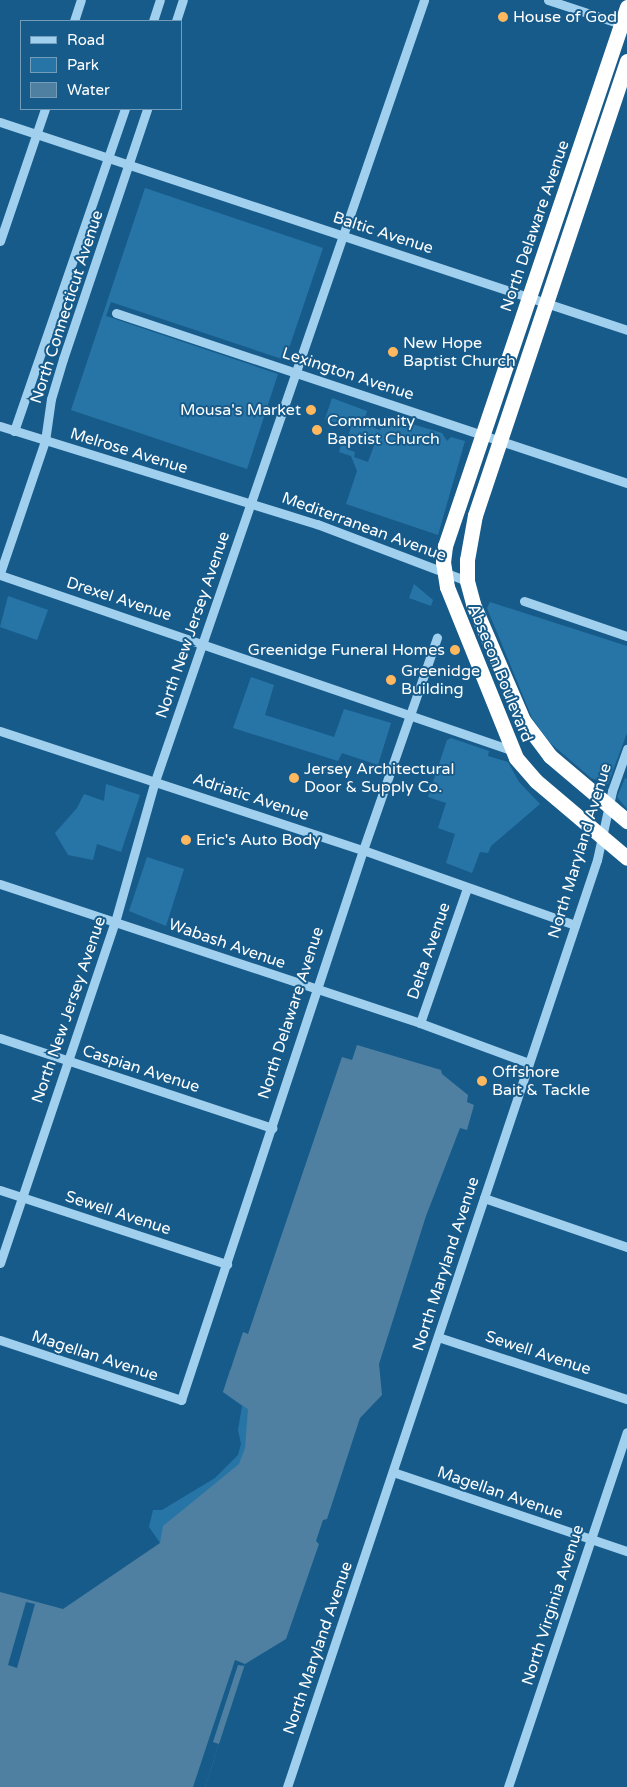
<!DOCTYPE html>
<style>
body{margin:0}
#map{position:relative;width:627px;height:1787px;overflow:hidden;background:#175b8b;font-family:"Varela Round",sans-serif}
div>[style]{position:absolute}
.green>*{inset:0;background:#2775a7}
.water>*{inset:0;background:#4f80a1}
.pier>*{inset:0;background:#175b8b}
.minor>*{height:9px;margin:-4.5px;padding:0 4.5px;transform-origin:4.5px;border-radius:4.5px;background:#a1d0ee}
.highway>*{height:15px;margin:-7.5px;padding:0 7.5px;transform-origin:7.5px;border-radius:7.5px;background:#fff}
.dots>*{width:14px;height:14px;translate:-50% -50%;box-sizing:border-box;border:2px solid #175b8b;border-radius:50%}
span{translate:-50% -50%;white-space:nowrap;text-align:center;line-height:1.15;-webkit-text-stroke:4px #175b8b;paint-order:stroke}
.poi-label{font-size:16px;color:#fff}
.left{translate:0 -50%;text-align:left}
.right{translate:-100% -50%;text-align:right}
.street-label{font-size:16px;color:#fff}
.legend{position:absolute;left:20px;top:20px;width:162px;height:90px;box-sizing:border-box;background:#175b8b;border:1px solid #749db9;margin:0;padding:6px 9px;list-style:none;font-size:15px;color:#fff}
.legend li{display:flex;align-items:center;gap:10px;height:25px}
.legend b{width:25px;border:1px solid #749db9}
</style>
<div id="map">
<div class="green">
<div style="clip-path:polygon(145px 188px,323px 248px,285px 360px,111px 302px,106px 316px,278px 374px,247px 469px,71px 410px)"></div>
<div style="clip-path:polygon(332px 398px,367px 411px,364px 420px,351px 416px,347px 426px,325px 419px)"></div>
<div style="clip-path:polygon(385px 416px,442px 433px,447px 441px,451px 437px,465px 441px,438px 535px,346px 504px,357px 471px,351px 456px,339px 452px,342px 442px,350px 445px,349px 450px,355px 452px,354px 457px,368px 462px,376px 440px,362px 434px,359px 441px,348px 437px,353px 420px,380px 430px)"></div>
<div style="clip-path:polygon(414px 584px,433px 600px,431px 606px,409px 598px)"></div>
<div style="clip-path:polygon(8px 596px,48px 610px,37px 640px,0 627px)"></div>
<div style="clip-path:polygon(490px 602px,627px 646px,627px 733px,608px 784px,591px 778px,549px 742px,532px 718px,487px 608px)"></div>
<div style="clip-path:polygon(251px 677px,274px 685px,265px 715px,334px 737px,344px 709px,391px 723px,378px 765px,342px 753px,338px 761px,233px 728px)"></div>
<div style="clip-path:polygon(451px 738px,489px 751px,488px 756px,508px 762px,519px 782px,540px 804px,491px 846px,488px 853px,480px 852px,472px 873px,446px 863px,455px 834px,438px 828px,446px 803px,428px 797px,447px 740px)"></div>
<div style="clip-path:polygon(625px 778px,627px 779px,627px 809px,617px 797px)"></div>
<div style="clip-path:polygon(106px 784px,140px 795px,121px 852px,97px 844px,93px 860px,68px 855px,55px 833px,77px 808px,84px 794px,104px 801px)"></div>
<div style="clip-path:polygon(147px 857px,184px 869px,166px 926px,129px 911px)"></div>
<div style="clip-path:polygon(230px 1370px,241px 1376px,263px 1450px,160px 1543px,149px 1527px,153px 1510px,162px 1510px,215px 1478px,238px 1455px,241px 1444px,238px 1430px,242px 1406px,223px 1392px)"></div>
</div>
<div class="water">
<div style="clip-path:polygon(357px 1045px,441px 1070px,442px 1074px,468px 1095px,467px 1102px,474px 1105px,467px 1130px,460px 1128px,426px 1216px,379px 1364px,382px 1395px,360px 1418px,327px 1519px,323px 1520px,316px 1541px,319px 1544px,286px 1639px,245px 1664px,205px 1787px,0 1787px,0 1592px,63px 1609px,160px 1543px,163px 1526px,239px 1464px,245px 1448px,248px 1409px,223px 1392px,243px 1332px,248px 1334px,342px 1057px,352px 1060px)"></div>
</div>
<div class="pier">
<div style="clip-path:polygon(26px 1602px,35px 1604px,17px 1668px,8px 1665px)"></div>
<div style="clip-path:polygon(235px 1660px,245px 1664px,244px 1666px,238px 1665px,213px 1742px,219px 1744px,205px 1787px,193px 1787px)"></div>
</div>
<div class="minor">
<div style="left:548px;top:0;width:80px;rotate:18.2deg"></div>
<div style="left:74px;top:21px;width:22px;rotate:-72deg"></div>
<div style="left:153px;top:21px;width:22px;rotate:-72deg"></div>
<div style="left:176px;top:21px;width:22px;rotate:-72deg"></div>
<div style="left:0;top:122px;width:661px;rotate:18.35deg"></div>
<div style="left:0;top:241px;width:139px;rotate:-71.2deg"></div>
<div style="left:116px;top:313px;width:539px;rotate:18.4deg"></div>
<div style="left:0;top:426px;width:332px;rotate:17.2deg"></div>
<div style="left:317px;top:524px;width:160px;rotate:20.8deg"></div>
<div style="left:14px;top:431px;width:341px;rotate:-71deg"></div>
<div style="left:0;top:573px;width:139px;rotate:-71.2deg"></div>
<div style="left:45px;top:441px;width:42px;rotate:-81.9deg"></div>
<div style="left:51px;top:399px;width:42px;rotate:-73.3deg"></div>
<div style="left:63px;top:359px;width:264px;rotate:-71.4deg"></div>
<div style="left:0;top:575px;width:540px;rotate:18.9deg"></div>
<div style="left:524px;top:601px;width:109px;rotate:18.8deg"></div>
<div style="left:0;top:731px;width:382px;rotate:18.2deg"></div>
<div style="left:363px;top:850px;width:225px;rotate:19.5deg"></div>
<div style="left:0;top:884px;width:442px;rotate:18.3deg"></div>
<div style="left:420px;top:1023px;width:116px;rotate:20.2deg"></div>
<div style="left:420px;top:1023px;width:143px;rotate:-70.8deg"></div>
<div style="left:0;top:1038px;width:287px;rotate:18.3deg"></div>
<div style="left:0;top:1190px;width:239px;rotate:18.1deg"></div>
<div style="left:484px;top:1198px;width:151px;rotate:18.9deg"></div>
<div style="left:0;top:1263px;width:360px;rotate:-71.4deg"></div>
<div style="left:115px;top:922px;width:147px;rotate:-74.2deg"></div>
<div style="left:155px;top:781px;width:826px;rotate:-70.99deg"></div>
<div style="left:438px;top:1337px;width:199px;rotate:18.2deg"></div>
<div style="left:0;top:1340px;width:191px;rotate:18.3deg"></div>
<div style="left:181px;top:1400px;width:579px;rotate:-71.69deg"></div>
<div style="left:363px;top:850px;width:225px;rotate:-70.8deg"></div>
<div style="left:393px;top:1472px;width:247px;rotate:18.7deg"></div>
<div style="left:287px;top:1787px;width:977px;rotate:-71.51deg"></div>
<div style="left:597px;top:860px;width:71px;rotate:-77.7deg"></div>
<div style="left:612px;top:791px;width:45px;rotate:-70.3deg"></div>
<div style="left:508px;top:1787px;width:374px;rotate:-71.5deg"></div>
</div>
<div class="highway">
<div style="left:627px;top:7px;width:569px;rotate:108.66deg"></div>
<div style="left:445px;top:546px;width:16px;rotate:97deg"></div>
<div style="left:443px;top:562px;width:25px;rotate:81deg"></div>
<div style="left:447px;top:587px;width:184px;rotate:68deg"></div>
<div style="left:516px;top:758px;width:30px;rotate:49deg"></div>
<div style="left:536px;top:781px;width:119px;rotate:40.2deg"></div>
<div style="left:627px;top:61px;width:479px;rotate:108.5deg"></div>
<div style="left:475px;top:515px;width:46px;rotate:100.1deg"></div>
<div style="left:467px;top:560px;width:21px;rotate:90deg"></div>
<div style="left:467px;top:581px;width:24px;rotate:75deg"></div>
<div style="left:473px;top:604px;width:126px;rotate:66.7deg"></div>
<div style="left:523px;top:720px;width:45px;rotate:53.1deg"></div>
<div style="left:550px;top:756px;width:101px;rotate:40.2deg"></div>
</div>
<div class="dots">
<div style="left:503px;top:17px;background:#ffb85e"></div>
<div style="left:393px;top:352px;background:#ffb85e"></div>
<div style="left:311px;top:410px;background:#ffb85e"></div>
<div style="left:317px;top:430px;background:#ffb85e"></div>
<div style="left:455px;top:650px;background:#ffb85e"></div>
<div style="left:391px;top:680px;background:#ffb85e"></div>
<div style="left:294px;top:778px;background:#ffb85e"></div>
<div style="left:186px;top:840px;background:#ffb85e"></div>
<div style="left:482px;top:1081px;background:#ffb85e"></div>
</div>
<div class="poi-label">
<span class="left" style="left:513px;top:17px">House of God</span>
<span class="left" style="left:403px;top:352px">New Hope<br>Baptist Church</span>
<span class="right" style="left:301px;top:410px">Mousa's Market</span>
<span class="left" style="left:327px;top:430px">Community<br>Baptist Church</span>
<span class="right" style="left:445px;top:650px">Greenidge Funeral Homes</span>
<span class="left" style="left:401px;top:680px">Greenidge<br>Building</span>
<span class="left" style="left:304px;top:778px">Jersey Architectural<br>Door &amp; Supply Co.</span>
<span class="left" style="left:196px;top:840px">Eric's Auto Body</span>
<span class="left" style="left:492px;top:1081px">Offshore<br>Bait &amp; Tackle</span>
</div>
<div class="street-label">
<span style="left:535px;top:226px;rotate:-71deg">North Delaware Avenue</span>
<span style="left:383px;top:233px;rotate:18deg">Baltic Avenue</span>
<span style="left:67px;top:307px;rotate:-72deg">North Connecticut Avenue</span>
<span style="left:348px;top:374px;rotate:18deg">Lexington Avenue</span>
<span style="left:129px;top:451px;rotate:17deg">Melrose Avenue</span>
<span style="left:364px;top:527px;rotate:20deg">Mediterranean Avenue</span>
<span style="left:119px;top:599px;rotate:18deg">Drexel Avenue</span>
<span style="left:193px;top:625px;rotate:-71deg">North New Jersey Avenue</span>
<span style="left:500px;top:673px;rotate:68deg">Absecon Boulevard</span>
<span style="left:251px;top:797px;rotate:18deg">Adriatic Avenue</span>
<span style="left:580px;top:851px;rotate:-73deg">North Maryland Avenue</span>
<span style="left:227px;top:944px;rotate:19deg">Wabash Avenue</span>
<span style="left:429px;top:951px;rotate:-71deg">Delta Avenue</span>
<span style="left:69px;top:1010px;rotate:-71deg">North New Jersey Avenue</span>
<span style="left:291px;top:1013px;rotate:-72deg">North Delaware Avenue</span>
<span style="left:141px;top:1069px;rotate:18deg">Caspian Avenue</span>
<span style="left:118px;top:1213px;rotate:18deg">Sewell Avenue</span>
<span style="left:446px;top:1264px;rotate:-72deg">North Maryland Avenue</span>
<span style="left:538px;top:1353px;rotate:18deg">Sewell Avenue</span>
<span style="left:95px;top:1356px;rotate:18deg">Magellan Avenue</span>
<span style="left:500px;top:1493px;rotate:19deg">Magellan Avenue</span>
<span style="left:553px;top:1605px;rotate:-72deg">North Virginia Avenue</span>
<span style="left:318px;top:1648px;rotate:-71deg">North Maryland Avenue</span>
</div>
<ul class="legend">
<li><b style="height:6px;background:#a1d0ee"></b>Road</li>
<li><b style="height:14px;background:#2775a7"></b>Park</li>
<li><b style="height:14px;background:#4f80a1"></b>Water</li>
</ul>
</div>
